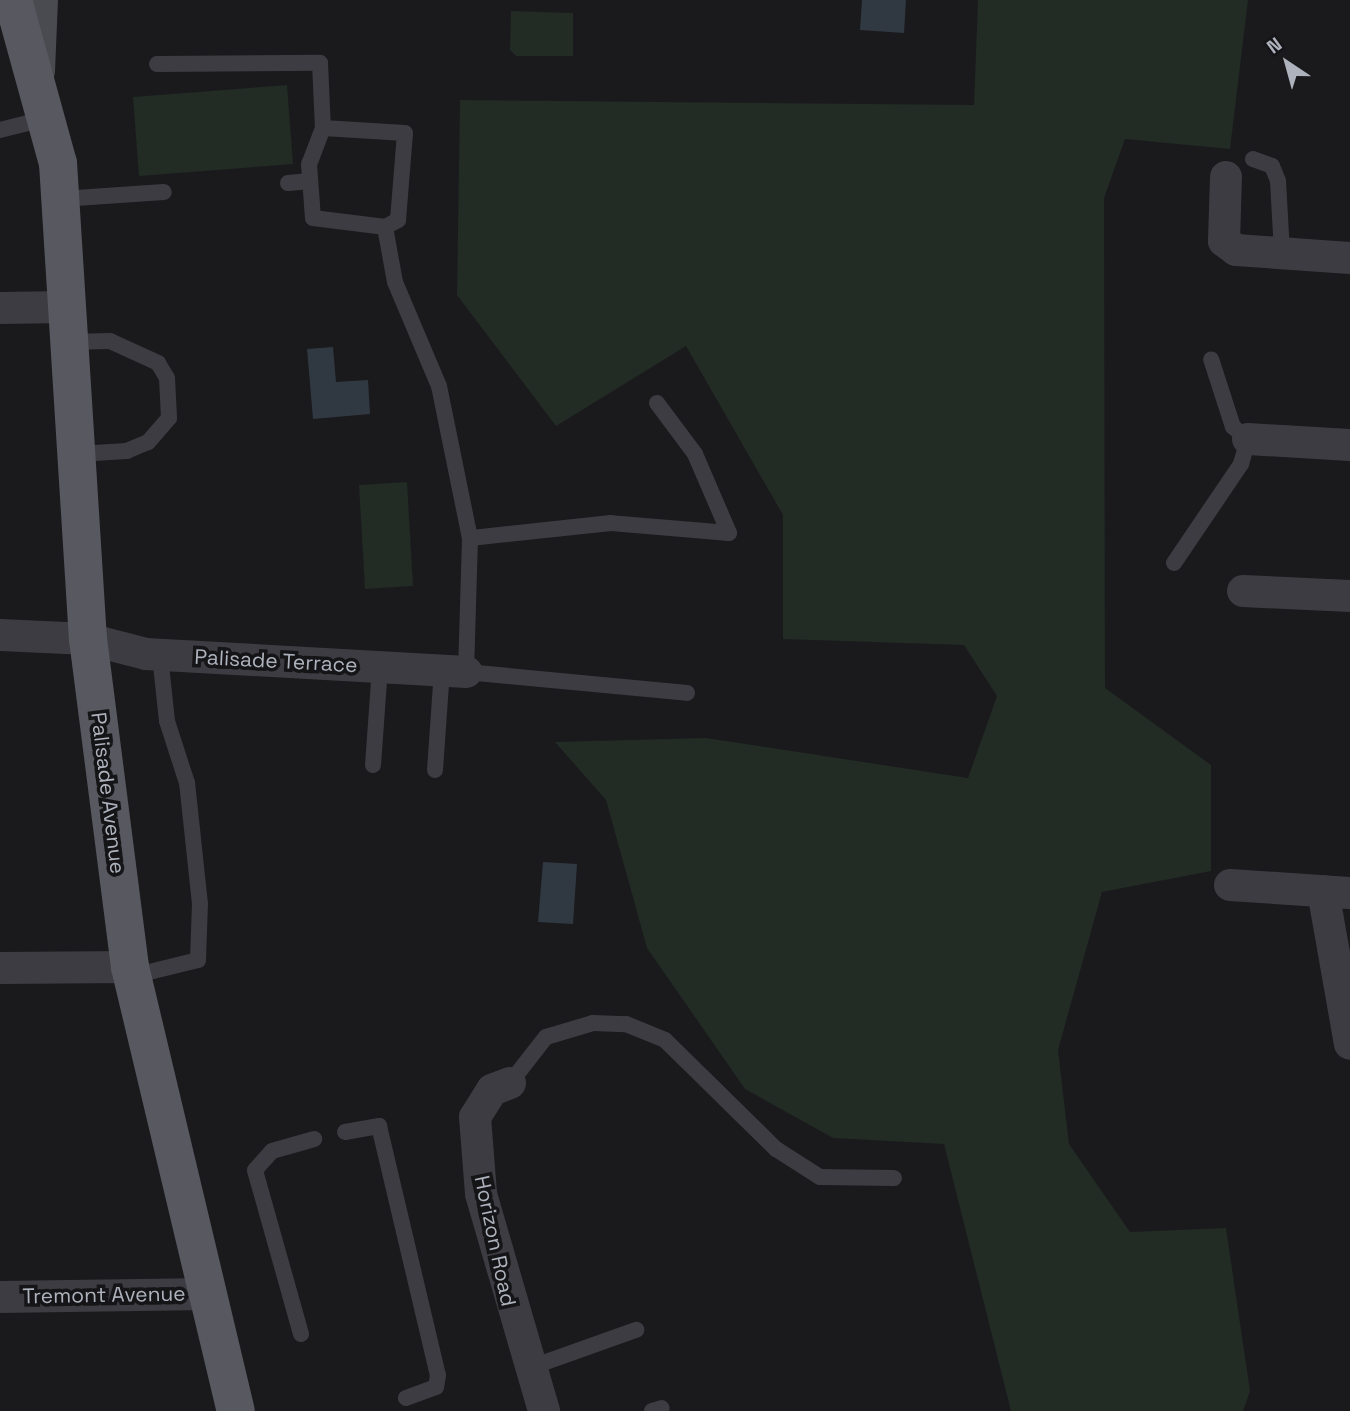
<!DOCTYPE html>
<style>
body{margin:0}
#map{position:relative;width:1350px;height:1411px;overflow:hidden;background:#1a1a1d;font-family:"Space Grotesk",sans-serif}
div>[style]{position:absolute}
.green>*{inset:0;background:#222b24}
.water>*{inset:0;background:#303941}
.lane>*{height:16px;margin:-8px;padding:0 8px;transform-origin:8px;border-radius:8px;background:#3c3c42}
.street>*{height:32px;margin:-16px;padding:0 16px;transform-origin:16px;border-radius:16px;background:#3c3c42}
.secondary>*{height:38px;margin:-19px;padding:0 19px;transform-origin:19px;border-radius:19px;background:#4a4b51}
.primary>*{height:38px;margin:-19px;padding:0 19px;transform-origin:19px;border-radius:19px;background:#585960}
span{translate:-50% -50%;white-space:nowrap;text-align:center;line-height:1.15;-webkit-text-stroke:7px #151518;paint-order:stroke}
.street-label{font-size:21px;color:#adb2bc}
.north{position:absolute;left:1252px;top:28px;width:70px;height:70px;-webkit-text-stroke:5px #151518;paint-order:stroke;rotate:324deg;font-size:19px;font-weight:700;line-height:28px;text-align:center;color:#adb2bc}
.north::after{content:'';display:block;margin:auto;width:24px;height:32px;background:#adb2bc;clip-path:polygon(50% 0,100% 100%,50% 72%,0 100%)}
</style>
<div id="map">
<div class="green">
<div style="clip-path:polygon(978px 0,1248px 0,1230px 149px,1125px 139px,1104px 198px,1105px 688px,1211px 765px,1211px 871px,1102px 892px,1058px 1050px,1069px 1144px,1130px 1232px,1226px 1228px,1250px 1391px,1243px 1411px,1011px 1411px,944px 1144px,833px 1138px,745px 1089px,647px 948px,606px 800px,555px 742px,706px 738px,968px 778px,997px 696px,964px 645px,783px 639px,783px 515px,686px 346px,556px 426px,457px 295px,460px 100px,974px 105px)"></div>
<div style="clip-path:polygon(511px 11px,573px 13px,573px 56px,516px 56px,510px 50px)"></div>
<div style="clip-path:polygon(287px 85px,293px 164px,139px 176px,133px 97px)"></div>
<div style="clip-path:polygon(407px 482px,413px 586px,365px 589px,359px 485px)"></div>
</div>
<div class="water">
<div style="clip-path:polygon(862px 0,906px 0,904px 33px,860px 30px)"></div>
<div style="clip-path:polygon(333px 347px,336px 382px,368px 380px,370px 414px,313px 419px,307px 349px)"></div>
<div style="clip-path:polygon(543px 862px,577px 864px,573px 924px,538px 922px)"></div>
</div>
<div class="lane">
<div style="left:157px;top:64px;width:163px;rotate:-0.4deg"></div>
<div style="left:320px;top:63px;width:65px;rotate:87.4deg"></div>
<div style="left:323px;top:128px;width:39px;rotate:111deg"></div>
<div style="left:309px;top:164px;width:54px;rotate:85.8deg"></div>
<div style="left:313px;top:218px;width:73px;rotate:7.1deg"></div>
<div style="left:385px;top:227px;width:15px;rotate:-28deg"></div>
<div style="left:398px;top:220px;width:87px;rotate:-85.4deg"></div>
<div style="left:405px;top:133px;width:82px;rotate:-176.5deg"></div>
<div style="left:0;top:130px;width:49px;rotate:-14.3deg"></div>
<div style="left:1253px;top:159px;width:20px;rotate:20deg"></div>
<div style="left:1272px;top:166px;width:16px;rotate:68deg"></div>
<div style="left:1278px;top:181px;width:72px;rotate:86.8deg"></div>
<div style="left:288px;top:183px;width:22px;rotate:-5deg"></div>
<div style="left:61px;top:199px;width:103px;rotate:-3.9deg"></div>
<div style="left:385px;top:227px;width:56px;rotate:79.7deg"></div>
<div style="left:395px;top:282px;width:113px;rotate:67.1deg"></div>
<div style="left:439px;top:386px;width:155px;rotate:78.5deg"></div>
<div style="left:70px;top:342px;width:40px;rotate:-1.4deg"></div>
<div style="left:110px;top:341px;width:53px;rotate:24.6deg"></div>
<div style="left:158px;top:363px;width:17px;rotate:59deg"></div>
<div style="left:167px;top:378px;width:40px;rotate:87.1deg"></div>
<div style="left:169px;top:418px;width:32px;rotate:131deg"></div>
<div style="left:148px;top:442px;width:23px;rotate:157deg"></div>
<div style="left:127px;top:451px;width:50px;rotate:176.6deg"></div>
<div style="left:657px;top:403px;width:64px;rotate:53.3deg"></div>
<div style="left:695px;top:454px;width:86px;rotate:66.7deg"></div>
<div style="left:729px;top:533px;width:118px;rotate:-175.2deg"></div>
<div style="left:611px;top:523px;width:142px;rotate:173.9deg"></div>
<div style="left:470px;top:538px;width:134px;rotate:91.7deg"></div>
<div style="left:466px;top:672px;width:222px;rotate:5.4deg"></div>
<div style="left:1174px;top:563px;width:120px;rotate:-55.9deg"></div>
<div style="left:1241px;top:464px;width:26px;rotate:-74deg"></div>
<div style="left:1248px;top:439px;width:19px;rotate:-141deg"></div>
<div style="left:1233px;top:427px;width:71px;rotate:-107.9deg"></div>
<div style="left:373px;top:765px;width:97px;rotate:-85.9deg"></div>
<div style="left:435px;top:770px;width:99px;rotate:-86deg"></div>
<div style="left:133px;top:976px;width:67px;rotate:-13.8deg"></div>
<div style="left:198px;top:960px;width:56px;rotate:-88deg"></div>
<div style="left:200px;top:904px;width:122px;rotate:-96.1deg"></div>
<div style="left:187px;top:783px;width:65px;rotate:-107.9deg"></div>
<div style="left:167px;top:721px;width:66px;rotate:-96.1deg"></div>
<div style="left:510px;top:1083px;width:58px;rotate:-52deg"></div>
<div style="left:546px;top:1037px;width:49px;rotate:-16.6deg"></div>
<div style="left:593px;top:1023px;width:33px;rotate:2deg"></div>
<div style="left:626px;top:1024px;width:42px;rotate:22.3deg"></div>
<div style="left:665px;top:1040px;width:156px;rotate:44.5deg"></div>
<div style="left:776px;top:1149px;width:52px;rotate:32.5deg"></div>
<div style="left:820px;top:1177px;width:74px;rotate:0.8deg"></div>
<div style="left:345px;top:1132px;width:35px;rotate:-10deg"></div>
<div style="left:379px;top:1126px;width:256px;rotate:76.7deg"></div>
<div style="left:438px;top:1375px;width:12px;rotate:99deg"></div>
<div style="left:436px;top:1387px;width:32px;rotate:160deg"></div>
<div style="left:301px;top:1334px;width:170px;rotate:-105.7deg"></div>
<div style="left:255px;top:1170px;width:25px;rotate:-48deg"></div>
<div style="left:272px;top:1151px;width:44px;rotate:-15.9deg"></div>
<div style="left:529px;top:1368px;width:114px;rotate:-19.6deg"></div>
<div style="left:652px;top:1411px;width:10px;rotate:-17deg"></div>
</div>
<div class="street">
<div style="left:1226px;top:177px;width:64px;rotate:91.8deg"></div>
<div style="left:1224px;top:241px;width:15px;rotate:37deg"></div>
<div style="left:1236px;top:250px;width:114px;rotate:4deg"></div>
<div style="left:0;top:308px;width:67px;rotate:-0.9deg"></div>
<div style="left:1248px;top:439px;width:102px;rotate:3.4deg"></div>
<div style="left:1243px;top:591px;width:107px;rotate:2.7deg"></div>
<div style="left:0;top:635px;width:88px;rotate:2.6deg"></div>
<div style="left:88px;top:639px;width:60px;rotate:14.5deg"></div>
<div style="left:146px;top:654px;width:321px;rotate:3.2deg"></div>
<div style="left:1230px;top:885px;width:120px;rotate:3.8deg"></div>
<div style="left:1323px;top:891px;width:155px;rotate:80deg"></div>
<div style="left:0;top:968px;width:130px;rotate:-0.4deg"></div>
<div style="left:510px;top:1083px;width:19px;rotate:159deg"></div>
<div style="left:492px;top:1090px;width:32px;rotate:122deg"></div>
<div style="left:475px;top:1117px;width:77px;rotate:85.5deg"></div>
<div style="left:481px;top:1194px;width:226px;rotate:73.8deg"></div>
<div style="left:0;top:1297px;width:208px;rotate:-0.8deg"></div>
</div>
<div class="secondary">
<div style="left:36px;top:71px;width:71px;rotate:-87.6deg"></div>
</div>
<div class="primary">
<div style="left:13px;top:0;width:169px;rotate:74.6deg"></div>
<div style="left:58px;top:163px;width:477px;rotate:86.4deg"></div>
<div style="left:88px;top:639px;width:331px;rotate:82.7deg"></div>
<div style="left:130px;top:967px;width:456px;rotate:76.6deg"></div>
</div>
<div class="street-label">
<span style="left:276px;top:661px;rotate:3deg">Palisade Terrace</span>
<span style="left:108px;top:793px;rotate:83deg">Palisade Avenue</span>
<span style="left:495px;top:1241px;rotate:78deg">Horizon Road</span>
<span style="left:104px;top:1295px;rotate:-1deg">Tremont Avenue</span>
</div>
<div class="north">N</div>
</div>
